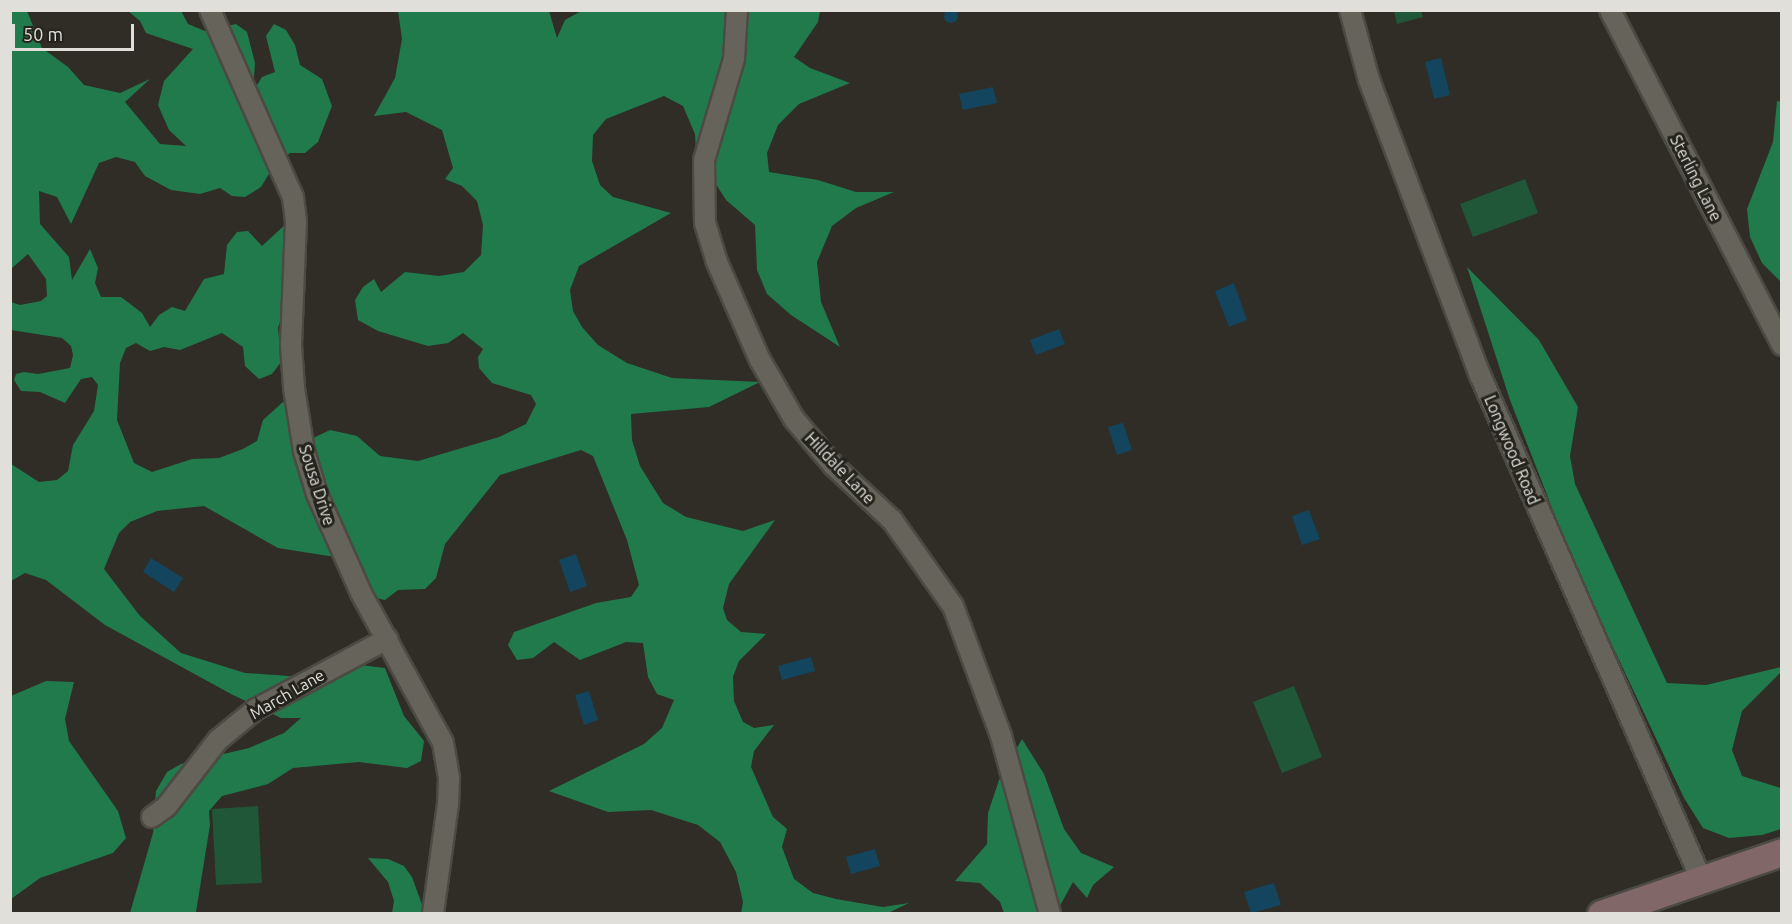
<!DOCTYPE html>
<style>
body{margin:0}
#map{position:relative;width:1792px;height:924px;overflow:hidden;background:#2f2d25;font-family:Ubuntu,sans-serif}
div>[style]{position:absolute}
.green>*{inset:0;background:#1f5738}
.forest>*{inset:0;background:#217a4c}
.water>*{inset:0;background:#13465e}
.round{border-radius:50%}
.roads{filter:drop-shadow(2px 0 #4b4a43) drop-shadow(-2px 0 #4b4a43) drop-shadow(0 2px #4b4a43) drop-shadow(0 -2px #4b4a43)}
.minor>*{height:20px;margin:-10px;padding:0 10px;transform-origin:10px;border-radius:10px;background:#65635a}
.secondary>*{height:27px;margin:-13.5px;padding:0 13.5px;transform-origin:13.5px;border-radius:13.5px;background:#826768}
span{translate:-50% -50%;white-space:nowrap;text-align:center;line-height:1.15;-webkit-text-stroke:6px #25241c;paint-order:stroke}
.street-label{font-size:16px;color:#e0dfda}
.frame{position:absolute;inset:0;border:12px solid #e0dfda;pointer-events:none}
.scale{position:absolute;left:12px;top:24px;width:122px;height:27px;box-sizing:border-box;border:3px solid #e0dfda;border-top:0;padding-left:8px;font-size:18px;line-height:21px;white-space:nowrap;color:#e0dfda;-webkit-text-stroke:4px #25241c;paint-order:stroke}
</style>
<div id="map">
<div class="green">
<div style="clip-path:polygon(1394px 11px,1421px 11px,1423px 17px,1397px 24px)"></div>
<div style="clip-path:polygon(1525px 179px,1538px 213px,1473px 237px,1460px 204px)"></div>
<div style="clip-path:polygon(1294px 686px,1322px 757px,1282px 773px,1253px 702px)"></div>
<div style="clip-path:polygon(258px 806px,262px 883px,216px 885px,212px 809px)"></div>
</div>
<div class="forest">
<div style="clip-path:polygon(618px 10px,820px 11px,818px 22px,794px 57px,810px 68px,850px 83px,799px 104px,778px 125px,767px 153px,769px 172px,818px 180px,856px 192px,894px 192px,856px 208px,832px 226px,817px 262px,821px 302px,840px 347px,791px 315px,767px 294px,757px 270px,755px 225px,726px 200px,696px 153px,695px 134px,683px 106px,664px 96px,606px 119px,593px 135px,592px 161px,600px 185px,613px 197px,671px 213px,579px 266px,570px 290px,573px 311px,582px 327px,598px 345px,627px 363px,672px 378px,760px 382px,709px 407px,631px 414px,632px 440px,640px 466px,663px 503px,686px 517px,743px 531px,775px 520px,729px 584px,723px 608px,727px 620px,741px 632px,766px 634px,739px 661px,733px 677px,734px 701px,743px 722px,754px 728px,774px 725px,754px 751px,751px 767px,773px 817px,787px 829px,782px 847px,794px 879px,813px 893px,836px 899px,883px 907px,909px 903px,888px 913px,741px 913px,743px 902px,736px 872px,720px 842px,698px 825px,651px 810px,608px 812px,549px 791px,644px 744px,662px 728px,674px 700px,657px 694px,648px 677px,643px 643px,626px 642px,580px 660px,554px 642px,533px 658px,517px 660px,508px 645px,514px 632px,596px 603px,631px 597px,639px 585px,627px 540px,593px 456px,581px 450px,500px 475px,445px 544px,436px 578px,425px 589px,398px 590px,385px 600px,371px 597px,354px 560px,278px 548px,204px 506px,157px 511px,130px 522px,119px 533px,104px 569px,140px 616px,181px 653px,245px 673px,303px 677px,360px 665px,385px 668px,404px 716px,424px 741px,421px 761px,407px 768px,359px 762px,293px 768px,268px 784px,222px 796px,209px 811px,210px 825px,196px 912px,130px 913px,153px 833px,156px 791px,167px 772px,181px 764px,249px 748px,284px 733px,301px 718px,281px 718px,231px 694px,105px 625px,46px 580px,25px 573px,11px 581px,11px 464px,39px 482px,57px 480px,68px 471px,73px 445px,94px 411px,98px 385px,92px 377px,81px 379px,65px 403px,40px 392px,21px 391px,14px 380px,16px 374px,24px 372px,38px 374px,70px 368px,73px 355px,71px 346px,62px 338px,11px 330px,11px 302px,20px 305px,41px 301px,47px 296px,46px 279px,28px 254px,11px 269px,11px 11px,27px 11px,42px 48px,68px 67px,84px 85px,120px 93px,150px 79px,125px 102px,160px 144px,186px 146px,169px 130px,158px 105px,164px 81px,193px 49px,146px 33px,140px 21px,128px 11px,181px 11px,188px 24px,205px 31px,236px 24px,247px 32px,255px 63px,253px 92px,262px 77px,275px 72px,266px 36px,274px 24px,286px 30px,295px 45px,300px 65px,322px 79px,332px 106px,318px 142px,305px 153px,290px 153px,273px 167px,261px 187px,245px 197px,232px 196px,220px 188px,200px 194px,171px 190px,145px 176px,135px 162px,116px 157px,99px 163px,71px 224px,57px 197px,39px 191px,40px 224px,69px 257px,72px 280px,90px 249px,98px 268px,95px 283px,101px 297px,121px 297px,142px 313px,150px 327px,159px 315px,172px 307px,185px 311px,204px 279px,224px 274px,227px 245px,237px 232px,248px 231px,262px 246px,288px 222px,303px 233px,303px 268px,278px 327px,281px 362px,272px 374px,259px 379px,245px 366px,243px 347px,222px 333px,180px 350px,164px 347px,150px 351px,136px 343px,126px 348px,120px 363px,117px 420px,134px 463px,152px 472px,192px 459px,219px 458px,243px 449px,257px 441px,263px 420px,283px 402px,293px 408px,311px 439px,330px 430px,357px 436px,380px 456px,418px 461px,499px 437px,526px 424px,536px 404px,531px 395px,492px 383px,479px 368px,478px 357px,483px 349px,463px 333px,448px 343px,428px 346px,378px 331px,358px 320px,355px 300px,363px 287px,374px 279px,381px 292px,405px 272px,439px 276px,464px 272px,481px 255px,483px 225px,477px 201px,462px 186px,445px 179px,453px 168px,442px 130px,406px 112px,374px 116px,395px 78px,402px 39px,398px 11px,549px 11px,557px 38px,565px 20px,581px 11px)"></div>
<div style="clip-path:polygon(1777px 101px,1782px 102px,1780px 281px,1762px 263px,1750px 237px,1747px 209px,1773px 142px)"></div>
<div style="clip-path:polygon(1467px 267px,1539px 340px,1578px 407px,1570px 456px,1575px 484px,1667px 683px,1706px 685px,1781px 667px,1781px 672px,1742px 711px,1732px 750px,1742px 776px,1781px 788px,1781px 829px,1762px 835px,1729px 838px,1703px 828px,1684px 798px,1574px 564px,1510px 400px)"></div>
<div style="clip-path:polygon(46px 681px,74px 682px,65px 719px,69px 741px,118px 811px,126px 838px,113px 853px,40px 878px,11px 899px,11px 696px)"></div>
<div style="clip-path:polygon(1022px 739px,1044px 774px,1064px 829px,1081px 853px,1114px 867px,1093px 885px,1087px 898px,1073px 882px,1056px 913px,1004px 913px,1000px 902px,980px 883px,955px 881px,987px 844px,988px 813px,999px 780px)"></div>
<div style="clip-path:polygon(368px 858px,388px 859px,404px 866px,412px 877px,425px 913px,392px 913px,394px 901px,388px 882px)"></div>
</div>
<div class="water">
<div class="round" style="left:944px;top:9px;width:14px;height:14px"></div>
<div style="clip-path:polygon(1441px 58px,1450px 95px,1434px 99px,1425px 62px)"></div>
<div style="clip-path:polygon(993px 87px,997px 103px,963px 110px,959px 94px)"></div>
<div style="clip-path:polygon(1234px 283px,1247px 320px,1229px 327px,1215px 291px)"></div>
<div style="clip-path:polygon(1059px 329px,1065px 344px,1036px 355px,1030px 340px)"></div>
<div style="clip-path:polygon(1123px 423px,1132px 450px,1117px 455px,1108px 427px)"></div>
<div style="clip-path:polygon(1309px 510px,1320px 539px,1302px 545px,1292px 516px)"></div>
<div style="clip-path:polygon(576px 554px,587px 586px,570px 592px,559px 560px)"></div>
<div style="clip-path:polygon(151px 558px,183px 578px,174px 592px,143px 572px)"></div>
<div style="clip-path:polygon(811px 657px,815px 671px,782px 680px,778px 666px)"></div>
<div style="clip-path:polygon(589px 691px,598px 720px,584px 725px,575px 695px)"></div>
<div style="clip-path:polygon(875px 849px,880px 866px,851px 874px,846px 857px)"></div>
<div style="clip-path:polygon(1274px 883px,1281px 905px,1251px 913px,1244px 892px)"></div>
</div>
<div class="roads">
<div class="minor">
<div style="left:210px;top:10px;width:205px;rotate:66.1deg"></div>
<div style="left:293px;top:197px;width:24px;rotate:83deg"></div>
<div style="left:296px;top:221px;width:124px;rotate:92.3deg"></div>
<div style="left:291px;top:345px;width:43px;rotate:86deg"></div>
<div style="left:294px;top:388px;width:64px;rotate:81deg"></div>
<div style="left:304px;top:451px;width:45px;rotate:73.2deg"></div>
<div style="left:317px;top:494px;width:108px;rotate:66deg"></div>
<div style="left:361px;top:593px;width:171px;rotate:61.3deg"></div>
<div style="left:443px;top:743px;width:36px;rotate:80deg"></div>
<div style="left:449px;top:778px;width:26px;rotate:92deg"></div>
<div style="left:448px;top:804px;width:111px;rotate:97.8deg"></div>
<div style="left:737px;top:10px;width:49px;rotate:93.5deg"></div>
<div style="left:734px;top:59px;width:105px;rotate:106.5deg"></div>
<div style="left:704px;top:160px;width:63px;rotate:89.1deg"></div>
<div style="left:705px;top:223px;width:39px;rotate:73deg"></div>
<div style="left:716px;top:260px;width:109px;rotate:66.3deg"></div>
<div style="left:760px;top:360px;width:68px;rotate:60deg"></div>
<div style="left:794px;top:419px;width:62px;rotate:49.6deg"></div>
<div style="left:834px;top:466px;width:79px;rotate:43deg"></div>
<div style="left:892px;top:520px;width:105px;rotate:54.7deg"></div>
<div style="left:953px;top:606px;width:139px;rotate:69.7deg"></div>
<div style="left:1001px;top:736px;width:185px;rotate:74.6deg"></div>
<div style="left:1350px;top:10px;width:73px;rotate:74.8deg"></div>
<div style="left:1369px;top:80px;width:315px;rotate:69.4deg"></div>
<div style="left:1480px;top:375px;width:550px;rotate:66.32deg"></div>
<div style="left:1610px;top:10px;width:377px;rotate:62.8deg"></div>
<div style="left:152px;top:817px;width:17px;rotate:-36deg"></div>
<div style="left:166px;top:807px;width:85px;rotate:-52.2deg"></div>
<div style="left:218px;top:740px;width:49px;rotate:-39.2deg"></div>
<div style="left:256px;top:709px;width:149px;rotate:-28.1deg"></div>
</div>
<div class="secondary">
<div style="left:1601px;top:914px;width:191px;rotate:-18.9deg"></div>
</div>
</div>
<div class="street-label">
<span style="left:1696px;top:178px;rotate:63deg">Sterling Lane</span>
<span style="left:1512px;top:450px;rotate:67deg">Longwood Road</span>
<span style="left:840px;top:468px;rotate:46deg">Hilldale Lane</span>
<span style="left:317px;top:485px;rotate:72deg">Sousa Drive</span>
<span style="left:287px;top:694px;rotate:-30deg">March Lane</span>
</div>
<div class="frame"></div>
<div class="scale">50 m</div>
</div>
